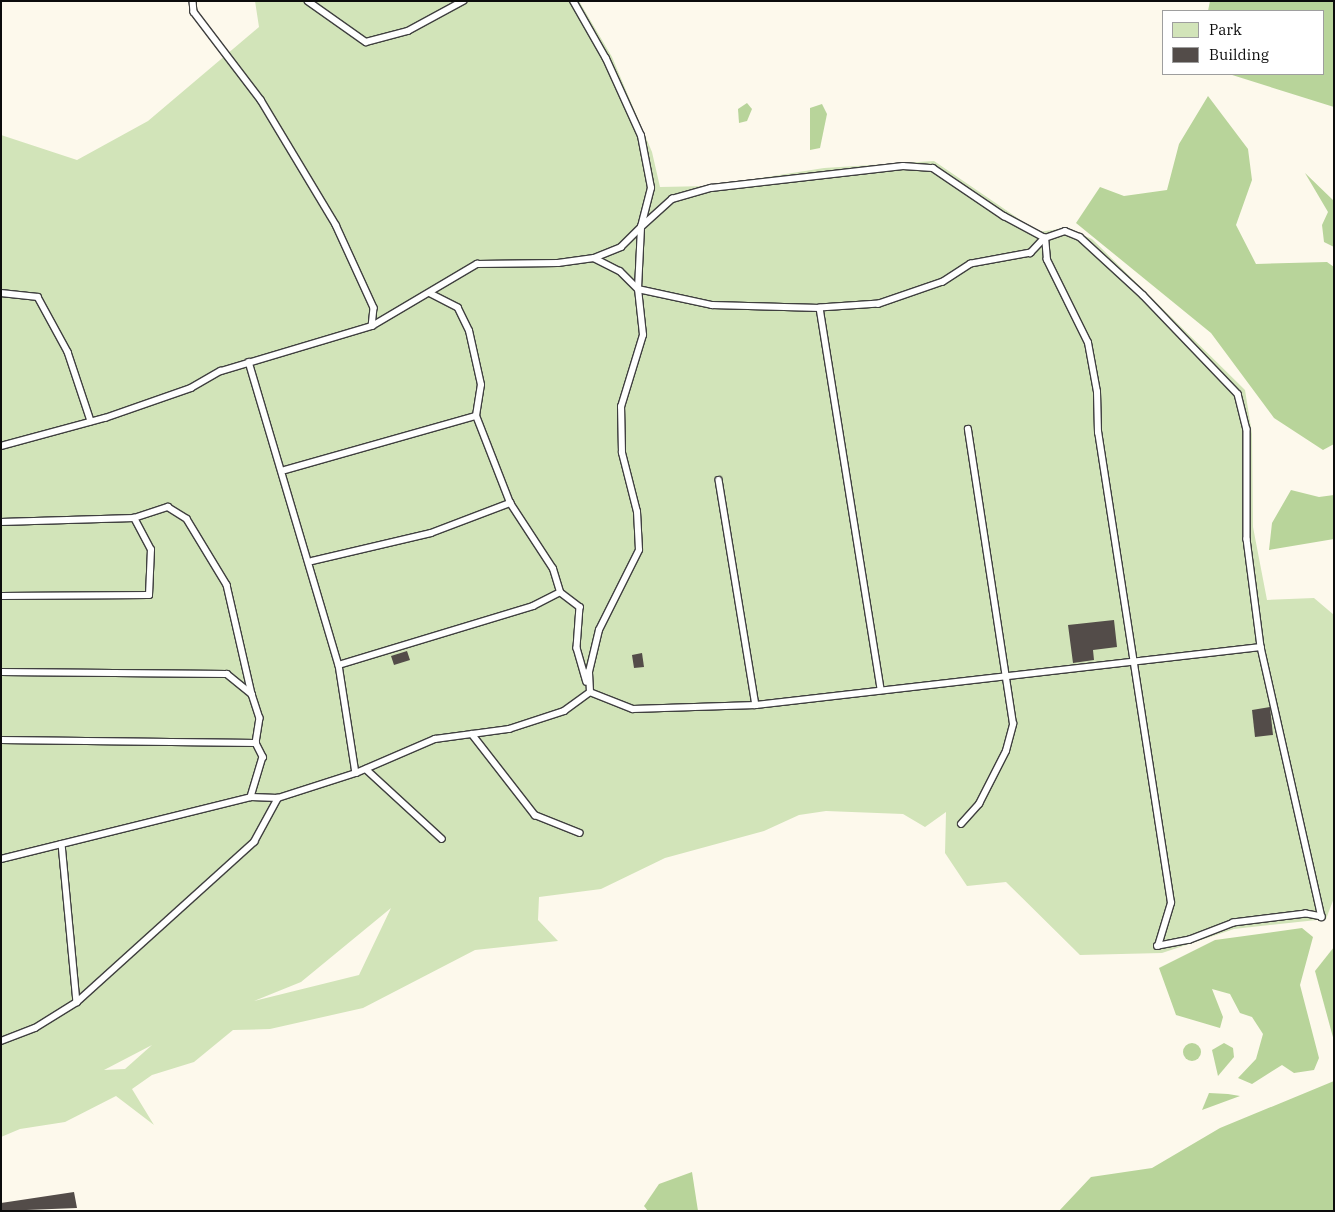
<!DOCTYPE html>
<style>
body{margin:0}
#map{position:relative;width:1335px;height:1212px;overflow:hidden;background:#fdf9ec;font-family:"IBM Plex Serif",serif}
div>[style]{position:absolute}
.green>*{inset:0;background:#d2e4b9}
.forest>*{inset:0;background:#b8d49a}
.round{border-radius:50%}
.building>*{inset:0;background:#534c49}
.roads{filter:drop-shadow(1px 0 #3f3f3f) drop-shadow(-1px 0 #3f3f3f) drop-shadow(0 1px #3f3f3f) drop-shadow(0 -1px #3f3f3f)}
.lane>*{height:5.5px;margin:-2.75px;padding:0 2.75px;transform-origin:2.75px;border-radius:2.75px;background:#fff}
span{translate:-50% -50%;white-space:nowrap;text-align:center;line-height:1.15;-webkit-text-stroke:5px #fff;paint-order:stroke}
.frame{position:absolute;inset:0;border:2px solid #0c0c0c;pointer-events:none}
.legend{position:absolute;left:1162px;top:10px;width:162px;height:65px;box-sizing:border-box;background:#fff;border:1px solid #9e9e9e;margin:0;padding:6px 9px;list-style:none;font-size:15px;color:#0c0c0c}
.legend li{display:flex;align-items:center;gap:10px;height:25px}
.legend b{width:25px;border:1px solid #9e9e9e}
</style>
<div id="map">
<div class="green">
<div style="clip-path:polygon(evenodd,255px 1px,579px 1px,612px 57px,652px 152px,660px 187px,709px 186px,824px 168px,934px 161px,1038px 232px,1067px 228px,1092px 239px,1245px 390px,1252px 434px,1253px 527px,1267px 600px,1314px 598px,1334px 615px,1334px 898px,1326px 919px,1234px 929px,1162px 953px,1080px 955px,1006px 882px,967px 886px,945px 853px,946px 812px,925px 827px,903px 814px,826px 811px,799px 815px,764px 831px,665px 858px,601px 889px,539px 897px,538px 920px,558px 941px,475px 950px,363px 1008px,270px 1029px,233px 1030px,194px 1062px,152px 1075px,132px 1089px,154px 1125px,116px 1096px,65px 1122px,20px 1129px,1px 1137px,1px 135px,77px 160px,148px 121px,259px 27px,255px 1px,391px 908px,359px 975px,254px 1001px,301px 982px,391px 908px,255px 1px,152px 1045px,125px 1069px,104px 1070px,152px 1045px)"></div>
</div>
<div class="forest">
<div style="clip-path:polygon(1210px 1px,1334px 1px,1334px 107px,1229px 74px,1324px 74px,1324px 11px,1208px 11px)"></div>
<div style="clip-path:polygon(1208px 96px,1248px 149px,1252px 180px,1236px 225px,1256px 264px,1327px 262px,1334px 267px,1334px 444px,1323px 450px,1274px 418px,1211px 333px,1076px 223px,1100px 187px,1124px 196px,1167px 190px,1179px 144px)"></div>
<div style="clip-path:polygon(747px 103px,752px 109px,747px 121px,739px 123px,738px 109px)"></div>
<div style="clip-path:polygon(822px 104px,827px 114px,820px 148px,810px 150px,810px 108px)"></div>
<div style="clip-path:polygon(1305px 173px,1334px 201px,1334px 247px,1324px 242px,1322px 225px,1328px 212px)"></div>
<div style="clip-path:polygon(1291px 490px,1319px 497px,1334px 495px,1334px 539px,1269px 550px,1272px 523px)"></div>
<div style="clip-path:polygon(1302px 928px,1313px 937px,1300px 985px,1319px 1058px,1314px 1070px,1294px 1073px,1282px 1065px,1252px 1084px,1238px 1078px,1256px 1059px,1263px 1034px,1252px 1017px,1240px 1013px,1230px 994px,1212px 989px,1223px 1017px,1220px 1028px,1176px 1015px,1159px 968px,1215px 940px)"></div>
<div style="clip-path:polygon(1334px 947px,1334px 1041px,1315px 971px)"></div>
<div style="clip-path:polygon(1224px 1043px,1233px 1048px,1234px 1057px,1218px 1076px,1212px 1050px)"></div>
<div class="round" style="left:1183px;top:1043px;width:18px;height:18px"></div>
<div style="clip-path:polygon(1334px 1081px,1334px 1211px,1059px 1211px,1091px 1177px,1152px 1168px,1220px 1128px)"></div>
<div style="clip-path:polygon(1209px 1093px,1228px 1094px,1240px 1096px,1202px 1110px)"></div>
<div style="clip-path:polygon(692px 1172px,698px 1211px,648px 1211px,644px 1206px,659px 1184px)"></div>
</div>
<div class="building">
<div style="clip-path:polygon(1114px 620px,1117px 647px,1093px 650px,1094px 660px,1073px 663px,1068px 625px)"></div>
<div style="clip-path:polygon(407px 651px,410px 660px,394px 665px,391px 656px)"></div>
<div style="clip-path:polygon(642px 653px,644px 667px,634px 668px,632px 655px)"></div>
<div style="clip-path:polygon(1270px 707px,1273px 735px,1255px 737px,1252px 710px)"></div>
<div style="clip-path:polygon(74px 1192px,77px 1208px,1px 1211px,1px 1203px)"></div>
</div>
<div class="roads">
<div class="lane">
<div style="left:193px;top:1px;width:11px;rotate:85deg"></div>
<div style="left:194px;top:12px;width:111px;rotate:52.7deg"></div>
<div style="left:261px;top:100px;width:146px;rotate:59deg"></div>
<div style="left:336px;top:225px;width:91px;rotate:65.4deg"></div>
<div style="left:374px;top:308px;width:18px;rotate:96deg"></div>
<div style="left:308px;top:1px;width:71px;rotate:35.3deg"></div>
<div style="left:366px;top:42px;width:43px;rotate:-14.7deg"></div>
<div style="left:408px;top:31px;width:63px;rotate:-28.6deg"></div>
<div style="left:1065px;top:231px;width:16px;rotate:22deg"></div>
<div style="left:1080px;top:237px;width:86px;rotate:42.6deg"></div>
<div style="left:1143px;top:295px;width:137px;rotate:46.2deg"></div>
<div style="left:1238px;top:394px;width:36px;rotate:76deg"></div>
<div style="left:1247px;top:429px;width:110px;rotate:90deg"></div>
<div style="left:1247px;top:539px;width:109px;rotate:82.6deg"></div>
<div style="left:1261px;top:647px;width:277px;rotate:77.3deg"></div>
<div style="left:1322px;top:917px;width:16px;rotate:-169deg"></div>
<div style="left:1306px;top:914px;width:73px;rotate:172.9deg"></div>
<div style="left:1234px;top:923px;width:47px;rotate:158.9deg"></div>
<div style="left:1190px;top:940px;width:33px;rotate:169deg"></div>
<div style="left:1158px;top:946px;width:45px;rotate:-73.2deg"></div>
<div style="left:1171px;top:903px;width:476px;rotate:-98.8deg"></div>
<div style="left:1098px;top:433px;width:41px;rotate:-91.4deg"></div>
<div style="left:1097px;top:392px;width:50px;rotate:-100.4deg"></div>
<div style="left:1088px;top:343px;width:93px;rotate:-116.3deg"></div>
<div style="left:1047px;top:260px;width:22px;rotate:-95deg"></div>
<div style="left:1045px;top:238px;width:21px;rotate:-19deg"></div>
<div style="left:594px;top:258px;width:29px;rotate:27deg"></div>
<div style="left:620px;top:271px;width:25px;rotate:45deg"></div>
<div style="left:638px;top:289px;width:62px;rotate:-87.2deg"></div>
<div style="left:641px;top:227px;width:42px;rotate:-42.1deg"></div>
<div style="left:672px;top:199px;width:41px;rotate:-15.8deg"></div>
<div style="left:711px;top:188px;width:193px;rotate:-6.5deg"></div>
<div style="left:903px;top:166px;width:30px;rotate:4deg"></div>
<div style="left:933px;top:168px;width:86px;rotate:34.1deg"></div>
<div style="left:1004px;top:216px;width:47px;rotate:28.2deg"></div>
<div style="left:1045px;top:238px;width:21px;rotate:133deg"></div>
<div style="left:1031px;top:253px;width:61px;rotate:169.6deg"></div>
<div style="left:971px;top:264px;width:33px;rotate:147deg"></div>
<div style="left:943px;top:282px;width:68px;rotate:161deg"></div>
<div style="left:879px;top:304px;width:59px;rotate:176.1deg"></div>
<div style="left:1px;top:293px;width:37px;rotate:6deg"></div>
<div style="left:38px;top:297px;width:63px;rotate:61.4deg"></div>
<div style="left:68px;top:352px;width:73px;rotate:71.6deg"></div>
<div style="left:249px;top:362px;width:316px;rotate:73.5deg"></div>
<div style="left:339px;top:665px;width:109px;rotate:81.1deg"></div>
<div style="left:1px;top:446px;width:108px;rotate:-15.1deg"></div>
<div style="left:105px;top:418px;width:91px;rotate:-19.2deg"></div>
<div style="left:191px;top:388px;width:34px;rotate:-30deg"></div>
<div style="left:221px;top:371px;width:158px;rotate:-16.6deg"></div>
<div style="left:372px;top:326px;width:122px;rotate:-30.6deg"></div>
<div style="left:477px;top:264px;width:81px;rotate:-0.7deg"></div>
<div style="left:558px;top:263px;width:36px;rotate:-8deg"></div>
<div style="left:594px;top:258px;width:29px;rotate:-22deg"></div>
<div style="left:621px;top:247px;width:28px;rotate:-45deg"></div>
<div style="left:641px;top:227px;width:40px;rotate:-75.6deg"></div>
<div style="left:651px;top:188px;width:53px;rotate:-100.9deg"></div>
<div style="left:641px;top:136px;width:85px;rotate:-114.4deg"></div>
<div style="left:606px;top:59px;width:67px;rotate:-119.6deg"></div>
<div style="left:285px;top:470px;width:198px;rotate:-15.8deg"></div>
<div style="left:476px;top:416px;width:31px;rotate:-81deg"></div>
<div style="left:481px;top:385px;width:55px;rotate:-102.5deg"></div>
<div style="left:469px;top:331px;width:25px;rotate:-116deg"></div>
<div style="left:458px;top:308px;width:30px;rotate:-153deg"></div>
<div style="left:719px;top:480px;width:228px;rotate:80.7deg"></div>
<div style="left:1px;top:522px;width:133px;rotate:-1.7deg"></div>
<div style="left:134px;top:518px;width:36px;rotate:-18deg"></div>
<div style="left:168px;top:507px;width:22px;rotate:32deg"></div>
<div style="left:187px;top:519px;width:77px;rotate:58.8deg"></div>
<div style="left:227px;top:585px;width:112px;rotate:77.1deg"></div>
<div style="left:312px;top:561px;width:122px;rotate:-13.2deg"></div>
<div style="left:431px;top:533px;width:85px;rotate:-20.8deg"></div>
<div style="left:510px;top:503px;width:93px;rotate:-111.3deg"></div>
<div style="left:560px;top:592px;width:25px;rotate:37deg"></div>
<div style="left:580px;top:607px;width:41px;rotate:94.2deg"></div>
<div style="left:577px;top:648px;width:35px;rotate:74deg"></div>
<div style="left:1px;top:596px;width:148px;rotate:-0.4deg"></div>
<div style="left:149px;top:595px;width:45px;rotate:-87.5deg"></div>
<div style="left:151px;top:550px;width:36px;rotate:-118deg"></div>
<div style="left:339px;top:665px;width:203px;rotate:-16.9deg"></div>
<div style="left:533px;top:606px;width:30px;rotate:-27deg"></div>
<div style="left:560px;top:592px;width:24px;rotate:-107deg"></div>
<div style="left:553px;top:569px;width:79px;rotate:-123.1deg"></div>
<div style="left:1px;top:672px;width:226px;rotate:0.5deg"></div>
<div style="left:227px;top:674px;width:32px;rotate:39deg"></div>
<div style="left:252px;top:694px;width:25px;rotate:72deg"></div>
<div style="left:260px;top:718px;width:25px;rotate:99deg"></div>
<div style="left:256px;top:743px;width:16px;rotate:63deg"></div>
<div style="left:263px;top:757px;width:42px;rotate:106.7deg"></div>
<div style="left:590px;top:692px;width:20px;rotate:-93deg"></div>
<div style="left:589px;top:672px;width:43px;rotate:-76.6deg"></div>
<div style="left:599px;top:630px;width:89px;rotate:-63.4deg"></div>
<div style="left:639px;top:550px;width:38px;rotate:-93deg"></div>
<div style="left:637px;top:512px;width:61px;rotate:-104.3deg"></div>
<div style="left:622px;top:453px;width:46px;rotate:-91.2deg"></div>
<div style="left:621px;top:407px;width:75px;rotate:-73deg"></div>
<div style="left:643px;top:335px;width:46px;rotate:-96.2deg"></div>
<div style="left:638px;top:289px;width:76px;rotate:12.2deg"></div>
<div style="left:712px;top:305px;width:108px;rotate:1.6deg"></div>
<div style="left:820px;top:308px;width:387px;rotate:80.9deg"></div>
<div style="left:472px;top:734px;width:103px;rotate:52.1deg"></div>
<div style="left:535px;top:815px;width:48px;rotate:21.8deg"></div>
<div style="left:1px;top:740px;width:255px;rotate:0.7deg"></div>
<div style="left:366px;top:769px;width:103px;rotate:42.6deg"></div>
<div style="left:961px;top:824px;width:27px;rotate:-48deg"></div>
<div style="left:979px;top:804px;width:59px;rotate:-63deg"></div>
<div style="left:1006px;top:751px;width:28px;rotate:-75deg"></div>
<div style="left:1013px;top:724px;width:298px;rotate:-98.7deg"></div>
<div style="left:62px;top:844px;width:159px;rotate:84.6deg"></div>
<div style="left:1px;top:859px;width:258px;rotate:-13.9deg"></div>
<div style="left:251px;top:797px;width:27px;rotate:2deg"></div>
<div style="left:278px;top:798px;width:82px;rotate:-17.8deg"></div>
<div style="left:356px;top:773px;width:86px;rotate:-23.3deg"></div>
<div style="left:435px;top:739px;width:75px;rotate:-7.7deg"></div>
<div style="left:509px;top:729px;width:58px;rotate:-18.1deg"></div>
<div style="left:564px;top:711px;width:32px;rotate:-36deg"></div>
<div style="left:590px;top:692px;width:46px;rotate:21.6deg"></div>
<div style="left:633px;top:709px;width:123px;rotate:-1.9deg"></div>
<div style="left:756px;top:705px;width:508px;rotate:-6.55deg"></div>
<div style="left:1px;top:1041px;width:36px;rotate:-21deg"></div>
<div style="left:35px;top:1028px;width:49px;rotate:-31.8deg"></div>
<div style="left:77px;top:1002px;width:239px;rotate:-42.1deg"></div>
<div style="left:254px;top:842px;width:50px;rotate:-61.4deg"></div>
</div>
</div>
<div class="frame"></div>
<ul class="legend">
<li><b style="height:14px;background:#d2e4b9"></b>Park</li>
<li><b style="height:14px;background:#534c49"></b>Building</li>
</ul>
</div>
